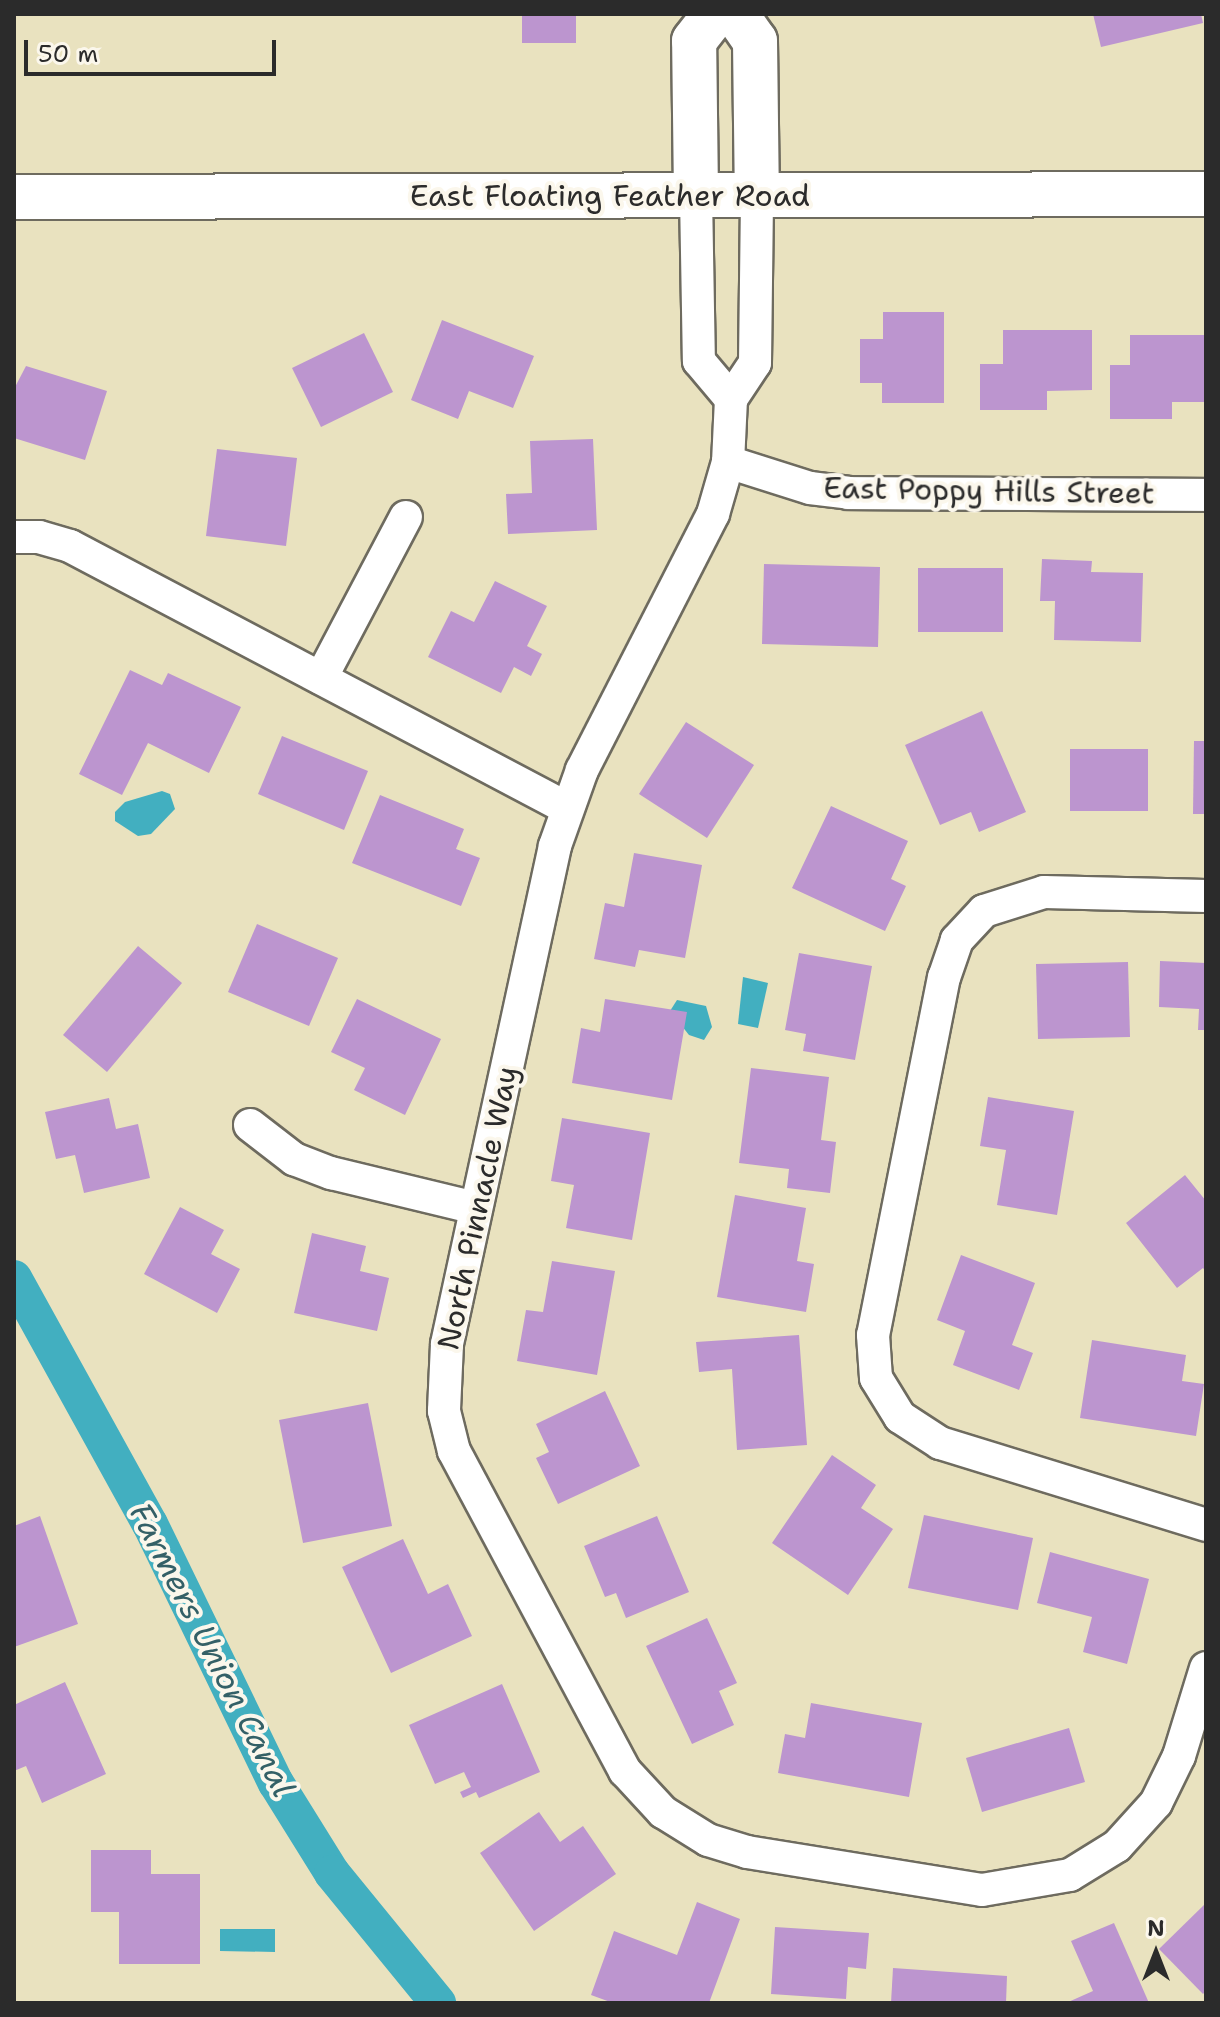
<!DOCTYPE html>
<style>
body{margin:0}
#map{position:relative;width:1220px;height:2017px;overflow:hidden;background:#e9e2bf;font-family:"Shantell Sans",sans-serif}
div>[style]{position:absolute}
.water>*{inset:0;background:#42afc0}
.canal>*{height:36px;margin:-18px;padding:0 18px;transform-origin:18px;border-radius:18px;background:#42afc0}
.building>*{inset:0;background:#bc95cf}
.roads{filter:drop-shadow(2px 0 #6e6b5f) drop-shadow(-2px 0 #6e6b5f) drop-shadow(0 2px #6e6b5f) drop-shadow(0 -2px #6e6b5f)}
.street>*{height:32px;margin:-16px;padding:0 16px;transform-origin:16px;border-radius:16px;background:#fff}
.secondary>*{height:44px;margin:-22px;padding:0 22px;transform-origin:22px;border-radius:22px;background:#fff}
span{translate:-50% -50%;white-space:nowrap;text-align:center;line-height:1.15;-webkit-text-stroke:8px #fbf7ec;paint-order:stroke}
.street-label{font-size:30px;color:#2b2b2b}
.water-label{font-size:32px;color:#346067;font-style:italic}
.frame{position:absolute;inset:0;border:16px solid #2b2b2b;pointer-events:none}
.north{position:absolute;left:1116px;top:1913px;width:80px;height:80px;-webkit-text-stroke:6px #fbf7ec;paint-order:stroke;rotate:0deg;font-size:22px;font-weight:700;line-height:32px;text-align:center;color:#2b2b2b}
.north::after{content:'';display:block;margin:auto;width:28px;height:36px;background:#2b2b2b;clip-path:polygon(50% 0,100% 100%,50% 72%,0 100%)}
.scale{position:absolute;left:24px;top:40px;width:252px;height:36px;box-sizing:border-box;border:4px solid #2b2b2b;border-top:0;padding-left:10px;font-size:24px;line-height:28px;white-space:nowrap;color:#2b2b2b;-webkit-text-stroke:6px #fbf7ec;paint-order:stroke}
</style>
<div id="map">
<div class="water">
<div style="clip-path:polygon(162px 791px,170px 794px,175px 809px,151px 834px,138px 836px,115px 821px,115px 812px,125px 802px)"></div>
<div style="clip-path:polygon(743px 977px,768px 983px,758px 1028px,738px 1024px)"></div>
<div style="clip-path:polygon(677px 1000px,706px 1006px,712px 1027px,704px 1040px,689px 1035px,670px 1011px)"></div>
<div style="clip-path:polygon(220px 1929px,275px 1929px,275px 1952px,220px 1951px)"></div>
</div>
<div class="canal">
<div style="left:14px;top:1278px;width:281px;rotate:61.1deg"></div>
<div style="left:150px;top:1524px;width:288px;rotate:64.1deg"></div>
<div style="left:276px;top:1783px;width:106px;rotate:58.1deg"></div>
<div style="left:332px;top:1873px;width:168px;rotate:50.8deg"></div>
</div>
<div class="building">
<div style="clip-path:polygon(522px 14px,576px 14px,576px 43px,522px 43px)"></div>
<div style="clip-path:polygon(1093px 14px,1201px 14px,1203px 23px,1101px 47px)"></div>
<div style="clip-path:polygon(883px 312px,944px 312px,944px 403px,882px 403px,882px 383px,860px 383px,860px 339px,883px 339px)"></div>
<div style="clip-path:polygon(442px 320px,534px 356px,513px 408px,469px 391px,458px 419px,411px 400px)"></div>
<div style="clip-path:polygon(1003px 330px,1092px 330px,1092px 390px,1047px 391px,1047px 410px,980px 410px,980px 364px,1003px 364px)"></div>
<div style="clip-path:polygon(364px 333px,393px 392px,321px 427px,292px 368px)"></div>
<div style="clip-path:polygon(1130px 335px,1206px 335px,1206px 402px,1172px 402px,1172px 419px,1110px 419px,1110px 365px,1130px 365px)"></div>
<div style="clip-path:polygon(26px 366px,107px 391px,85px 460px,14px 438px,14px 389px)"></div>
<div style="clip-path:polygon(593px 439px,597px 530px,508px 534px,506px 494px,532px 493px,530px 441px)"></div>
<div style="clip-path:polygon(217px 449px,297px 458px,286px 546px,206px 536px)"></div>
<div style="clip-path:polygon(1042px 559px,1092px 561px,1091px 572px,1143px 573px,1141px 642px,1054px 640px,1055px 601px,1040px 601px)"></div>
<div style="clip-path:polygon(764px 564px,880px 567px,878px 647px,762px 644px)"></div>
<div style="clip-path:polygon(918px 568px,1003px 568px,1003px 632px,918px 632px)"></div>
<div style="clip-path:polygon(495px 581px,547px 606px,527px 646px,542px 654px,531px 676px,514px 667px,501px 693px,428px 657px,451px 611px,474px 622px)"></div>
<div style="clip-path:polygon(130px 670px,162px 685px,168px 673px,241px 707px,209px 773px,148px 743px,122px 795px,79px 774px)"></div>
<div style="clip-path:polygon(982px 711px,1026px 812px,979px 832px,971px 812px,940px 825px,905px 745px)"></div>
<div style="clip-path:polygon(686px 722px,754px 765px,707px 838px,639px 794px)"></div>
<div style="clip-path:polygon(282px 736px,368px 771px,344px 830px,258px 794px)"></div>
<div style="clip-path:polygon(1194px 741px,1206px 741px,1206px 814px,1193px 814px)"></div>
<div style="clip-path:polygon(1070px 749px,1148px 749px,1148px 811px,1070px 811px)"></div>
<div style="clip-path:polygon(380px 795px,464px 829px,456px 849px,480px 858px,461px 906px,352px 863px)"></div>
<div style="clip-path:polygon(831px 806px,908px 841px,891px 879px,906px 886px,885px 931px,792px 888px)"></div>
<div style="clip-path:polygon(634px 853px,702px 865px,685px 958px,639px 950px,635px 967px,594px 959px,605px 903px,624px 907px)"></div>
<div style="clip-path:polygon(257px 924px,338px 958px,309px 1026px,228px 992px)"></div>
<div style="clip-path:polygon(138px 946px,182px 983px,107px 1072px,63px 1035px)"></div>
<div style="clip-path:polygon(799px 953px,872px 966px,855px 1060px,803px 1051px,806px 1034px,785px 1030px)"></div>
<div style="clip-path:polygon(1160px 961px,1206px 963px,1206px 1030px,1198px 1030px,1199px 1009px,1159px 1007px)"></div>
<div style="clip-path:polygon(1128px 962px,1130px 1037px,1038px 1039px,1036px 964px)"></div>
<div style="clip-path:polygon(357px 999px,441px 1039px,405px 1115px,354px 1090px,365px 1068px,331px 1052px)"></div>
<div style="clip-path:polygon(605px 999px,687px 1012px,672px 1100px,572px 1083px,581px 1028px,600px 1032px)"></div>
<div style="clip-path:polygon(751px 1068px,829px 1077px,821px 1140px,836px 1142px,830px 1193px,787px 1188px,789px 1169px,739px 1163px)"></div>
<div style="clip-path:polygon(988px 1097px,1074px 1111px,1057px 1215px,997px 1205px,1006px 1150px,980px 1146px)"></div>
<div style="clip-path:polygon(109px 1098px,116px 1129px,138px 1124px,150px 1178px,84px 1193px,75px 1155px,56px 1159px,45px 1112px)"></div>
<div style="clip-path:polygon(562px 1118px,650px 1133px,632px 1240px,566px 1228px,574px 1185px,551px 1181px)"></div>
<div style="clip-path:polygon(1185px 1175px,1206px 1201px,1206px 1272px,1203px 1268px,1177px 1288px,1126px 1223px)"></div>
<div style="clip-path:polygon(735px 1195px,806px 1208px,797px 1261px,814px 1264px,806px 1312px,717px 1297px)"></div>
<div style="clip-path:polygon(180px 1207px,224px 1230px,211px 1254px,240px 1269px,217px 1313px,144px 1274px)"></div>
<div style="clip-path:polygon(312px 1233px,366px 1246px,360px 1271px,389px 1278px,377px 1331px,294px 1313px)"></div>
<div style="clip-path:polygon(961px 1255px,1035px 1283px,1012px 1345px,1033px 1353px,1019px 1390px,953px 1365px,965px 1331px,937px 1320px)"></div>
<div style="clip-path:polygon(552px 1261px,615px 1271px,597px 1375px,517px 1361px,526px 1310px,543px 1312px)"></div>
<div style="clip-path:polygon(799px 1335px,807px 1445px,737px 1450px,732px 1369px,699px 1372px,696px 1342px)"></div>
<div style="clip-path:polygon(1092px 1340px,1186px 1355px,1182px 1381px,1204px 1384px,1196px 1436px,1080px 1418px)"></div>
<div style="clip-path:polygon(605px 1391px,640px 1466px,558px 1504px,536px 1458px,549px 1452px,536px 1424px)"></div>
<div style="clip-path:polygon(368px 1403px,392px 1526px,303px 1543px,279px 1420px)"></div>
<div style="clip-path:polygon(832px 1455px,876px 1485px,861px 1508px,893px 1529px,848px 1595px,772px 1543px)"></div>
<div style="clip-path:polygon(924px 1515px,1033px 1538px,1018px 1610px,908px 1588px)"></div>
<div style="clip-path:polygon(40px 1516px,78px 1624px,14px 1647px,14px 1526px)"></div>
<div style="clip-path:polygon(657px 1516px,689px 1592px,626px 1618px,616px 1593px,605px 1597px,584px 1546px)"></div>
<div style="clip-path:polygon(403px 1539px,428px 1594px,448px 1584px,472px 1636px,391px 1673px,342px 1567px)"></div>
<div style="clip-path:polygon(1050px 1552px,1149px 1579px,1127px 1664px,1083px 1652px,1092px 1617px,1037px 1603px)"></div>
<div style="clip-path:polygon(707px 1618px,737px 1683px,719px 1691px,734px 1725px,692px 1744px,646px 1646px)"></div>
<div style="clip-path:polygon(65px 1682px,106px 1774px,42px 1803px,26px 1766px,14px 1771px,14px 1705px)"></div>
<div style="clip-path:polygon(502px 1684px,540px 1772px,479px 1798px,476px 1792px,463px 1798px,460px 1792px,471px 1787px,464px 1772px,435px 1784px,409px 1725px)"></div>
<div style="clip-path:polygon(811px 1703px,922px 1723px,909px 1797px,778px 1773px,785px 1734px,805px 1738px)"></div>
<div style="clip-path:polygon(1069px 1728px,1085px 1782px,982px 1812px,966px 1758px)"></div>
<div style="clip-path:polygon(539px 1812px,560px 1842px,583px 1826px,616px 1874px,534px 1931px,480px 1853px)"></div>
<div style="clip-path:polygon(91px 1850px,151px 1850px,151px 1874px,200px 1874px,200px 1964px,119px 1964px,119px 1912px,91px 1912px)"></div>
<div style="clip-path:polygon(697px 1902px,740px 1919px,709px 2003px,613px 2003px,591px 1995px,614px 1931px,677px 1955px)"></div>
<div style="clip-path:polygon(1206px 1903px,1206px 1991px,1203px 1994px,1159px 1949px)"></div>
<div style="clip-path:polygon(1114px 1923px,1149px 2003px,1066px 2003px,1093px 1991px,1071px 1941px)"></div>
<div style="clip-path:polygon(775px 1927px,869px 1933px,866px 1969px,848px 1967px,846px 1999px,771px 1994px)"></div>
<div style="clip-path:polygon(893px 1968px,1007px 1976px,1006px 2003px,891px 2003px)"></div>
</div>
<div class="roads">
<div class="street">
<div style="left:696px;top:195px;width:166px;rotate:89deg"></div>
<div style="left:699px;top:361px;width:50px;rotate:49.9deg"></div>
<div style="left:731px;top:399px;width:43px;rotate:-56.3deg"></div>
<div style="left:755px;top:363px;width:168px;rotate:-89.3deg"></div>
<div style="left:731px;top:399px;width:63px;rotate:92.7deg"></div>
<div style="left:728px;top:462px;width:54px;rotate:106.1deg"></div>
<div style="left:713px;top:514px;width:288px;rotate:117.1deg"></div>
<div style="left:582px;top:770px;width:81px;rotate:109.6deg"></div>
<div style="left:555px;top:846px;width:510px;rotate:102.24deg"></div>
<div style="left:447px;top:1344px;width:67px;rotate:92.6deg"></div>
<div style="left:444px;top:1411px;width:41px;rotate:76deg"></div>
<div style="left:454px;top:1451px;width:363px;rotate:61.9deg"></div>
<div style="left:625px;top:1771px;width:56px;rotate:47.2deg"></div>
<div style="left:663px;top:1812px;width:53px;rotate:31.9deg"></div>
<div style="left:708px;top:1840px;width:41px;rotate:17.1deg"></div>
<div style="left:747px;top:1852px;width:238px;rotate:9.2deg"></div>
<div style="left:982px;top:1890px;width:89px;rotate:-9.7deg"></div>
<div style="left:1070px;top:1875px;width:55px;rotate:-31.7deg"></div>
<div style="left:1117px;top:1846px;width:58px;rotate:-47.8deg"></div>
<div style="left:1156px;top:1803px;width:52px;rotate:-63.9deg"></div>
<div style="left:1179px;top:1756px;width:92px;rotate:-72.9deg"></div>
<div style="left:728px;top:462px;width:86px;rotate:17.6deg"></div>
<div style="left:810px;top:488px;width:38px;rotate:7deg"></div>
<div style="left:848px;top:493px;width:358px;rotate:0.3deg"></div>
<div style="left:14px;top:537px;width:25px"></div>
<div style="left:39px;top:537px;width:32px;rotate:16deg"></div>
<div style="left:70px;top:546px;width:562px;rotate:27.8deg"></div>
<div style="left:321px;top:678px;width:182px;rotate:-62.2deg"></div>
<div style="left:1206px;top:896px;width:162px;rotate:-178.6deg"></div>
<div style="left:1044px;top:892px;width:63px;rotate:162.4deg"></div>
<div style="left:984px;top:911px;width:40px;rotate:133deg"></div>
<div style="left:957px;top:940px;width:39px;rotate:109deg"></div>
<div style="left:944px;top:977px;width:365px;rotate:101.2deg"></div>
<div style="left:873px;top:1335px;width:43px;rotate:86deg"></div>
<div style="left:876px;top:1378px;width:46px;rotate:58.4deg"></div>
<div style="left:900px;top:1417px;width:48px;rotate:33deg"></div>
<div style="left:940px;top:1443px;width:278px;rotate:17.1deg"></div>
<div style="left:250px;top:1125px;width:56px;rotate:37.7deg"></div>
<div style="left:294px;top:1159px;width:40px;rotate:21deg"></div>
<div style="left:331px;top:1173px;width:149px;rotate:13.6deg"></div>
</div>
<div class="secondary">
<div style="left:736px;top:14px;width:33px;rotate:55deg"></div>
<div style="left:755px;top:41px;width:154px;rotate:89.3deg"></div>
<div style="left:696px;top:195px;width:154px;rotate:-90.7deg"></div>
<div style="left:694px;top:41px;width:34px;rotate:-52deg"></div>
<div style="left:14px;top:197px;width:1192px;rotate:-0.14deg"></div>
</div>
</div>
<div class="street-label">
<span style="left:610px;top:196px">East Floating Feather Road</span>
<span style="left:989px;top:491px;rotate:1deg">East Poppy Hills Street</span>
<span style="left:478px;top:1208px;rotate:-78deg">North Pinnacle Way</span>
</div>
<div class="water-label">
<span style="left:212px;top:1650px;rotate:63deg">Farmers Union Canal</span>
</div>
<div class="frame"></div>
<div class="north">N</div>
<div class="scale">50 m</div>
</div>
